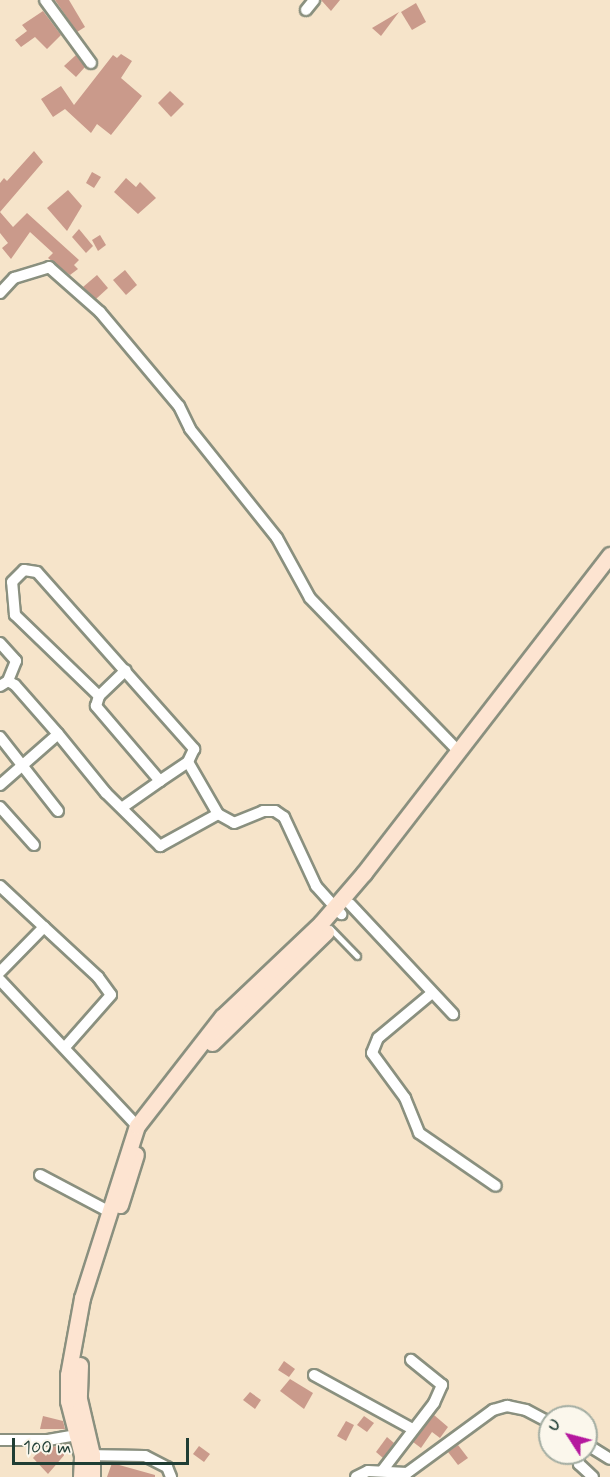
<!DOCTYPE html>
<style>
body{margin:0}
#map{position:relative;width:610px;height:1477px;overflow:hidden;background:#f6e4ca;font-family:Mynerve,sans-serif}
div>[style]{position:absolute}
.building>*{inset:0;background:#ca9a8b}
.roads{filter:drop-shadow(2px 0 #8a907f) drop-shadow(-2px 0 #8a907f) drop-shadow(0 2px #8a907f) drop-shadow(0 -2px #8a907f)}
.lane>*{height:5px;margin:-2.5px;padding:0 2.5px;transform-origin:2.5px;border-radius:2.5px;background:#fff}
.street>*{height:10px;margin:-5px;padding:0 5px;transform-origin:5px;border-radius:5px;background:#fff}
.secondary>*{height:15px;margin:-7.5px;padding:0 7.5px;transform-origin:7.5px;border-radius:7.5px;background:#fde4d1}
span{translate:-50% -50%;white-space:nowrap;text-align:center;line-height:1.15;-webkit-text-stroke:4.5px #fbf7ec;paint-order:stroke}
.north{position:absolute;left:538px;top:1405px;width:60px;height:60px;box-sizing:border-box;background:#fbf7ec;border:2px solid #a3ada2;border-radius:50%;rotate:306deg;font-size:16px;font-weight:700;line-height:24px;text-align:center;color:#1f3d34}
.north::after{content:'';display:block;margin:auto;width:21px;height:27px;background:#b5179e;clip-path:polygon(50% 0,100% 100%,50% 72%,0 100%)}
.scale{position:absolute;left:12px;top:1438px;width:177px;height:27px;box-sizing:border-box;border:3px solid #1f3d34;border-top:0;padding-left:8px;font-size:18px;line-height:21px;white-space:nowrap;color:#1f3d34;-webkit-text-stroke:4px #fbf7ec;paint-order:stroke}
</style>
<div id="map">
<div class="building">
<div style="clip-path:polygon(55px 0,69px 0,85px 27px,77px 32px)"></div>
<div style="clip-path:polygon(321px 0,340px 0,331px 11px)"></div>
<div style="clip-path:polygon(416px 3px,426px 22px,412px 30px,401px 12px)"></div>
<div style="clip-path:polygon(43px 11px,61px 35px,47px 49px,35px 37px,21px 47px,15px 40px,27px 31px,22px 25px)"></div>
<div style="clip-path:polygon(399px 12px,381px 36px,372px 28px)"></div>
<div style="clip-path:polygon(121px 54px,132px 61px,121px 78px,142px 96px,111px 135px,97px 124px,91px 133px,65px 109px,53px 117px,41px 99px,61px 86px,74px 105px,113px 55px,117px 58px)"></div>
<div style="clip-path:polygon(76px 55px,85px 67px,76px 77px,64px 66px)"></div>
<div style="clip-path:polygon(170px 91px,184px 104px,171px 117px,158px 103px)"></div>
<div style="clip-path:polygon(34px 151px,43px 162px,0 212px,13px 227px,27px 213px,79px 260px,74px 265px,78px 269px,70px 275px,48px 258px,53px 253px,30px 232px,11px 259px,2px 248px,8px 243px,0 233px,0 183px,4px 178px,7px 181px)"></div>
<div style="clip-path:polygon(92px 172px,101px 177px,94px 188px,86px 183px)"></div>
<div style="clip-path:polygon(126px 178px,136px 187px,140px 182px,156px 198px,138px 214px,114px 192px)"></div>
<div style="clip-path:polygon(68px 190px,82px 206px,67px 231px,47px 208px)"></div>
<div style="clip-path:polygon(79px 229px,93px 246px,86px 253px,72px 237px)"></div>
<div style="clip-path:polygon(100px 235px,106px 245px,98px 251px,92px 240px)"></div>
<div style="clip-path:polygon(125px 270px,137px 285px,126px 295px,113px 280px)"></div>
<div style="clip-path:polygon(97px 275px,108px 288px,96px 299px,83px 287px)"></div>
<div style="clip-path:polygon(284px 1361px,295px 1369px,289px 1377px,278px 1370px)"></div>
<div style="clip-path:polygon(290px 1379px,313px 1393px,304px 1409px,280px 1391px)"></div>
<div style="clip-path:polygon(250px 1392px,261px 1400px,255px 1409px,243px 1400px)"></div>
<div style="clip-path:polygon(434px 1415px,448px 1427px,440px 1438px,432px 1432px,421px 1448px,413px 1442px)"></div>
<div style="clip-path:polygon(43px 1416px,63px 1421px,65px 1429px,40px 1429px)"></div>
<div style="clip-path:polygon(364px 1416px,374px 1423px,367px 1432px,357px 1425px)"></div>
<div style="clip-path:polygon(346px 1421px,354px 1425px,346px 1441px,337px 1436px)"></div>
<div style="clip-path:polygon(387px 1437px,394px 1443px,383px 1458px,376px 1452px)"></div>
<div style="clip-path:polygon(68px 1444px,66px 1453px,48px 1474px,33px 1458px,40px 1450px,46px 1456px,52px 1447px)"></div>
<div style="clip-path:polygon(458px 1445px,468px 1458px,458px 1465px,448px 1452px)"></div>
<div style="clip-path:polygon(199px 1446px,210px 1454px,204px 1462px,193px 1454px)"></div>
<div style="clip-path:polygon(112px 1463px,155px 1475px,155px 1477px,107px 1477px)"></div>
</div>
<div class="roads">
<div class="lane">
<div style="left:330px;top:928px;width:39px;rotate:46deg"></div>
</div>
<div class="street">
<div style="left:45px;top:0;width:78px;rotate:53.9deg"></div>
<div style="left:306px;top:10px;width:13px;rotate:-51deg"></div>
<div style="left:0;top:293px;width:21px;rotate:-47deg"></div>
<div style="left:14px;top:278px;width:37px;rotate:-17deg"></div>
<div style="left:49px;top:267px;width:68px;rotate:41.4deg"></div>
<div style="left:100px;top:312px;width:123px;rotate:50deg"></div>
<div style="left:179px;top:406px;width:25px;rotate:64deg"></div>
<div style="left:190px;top:429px;width:139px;rotate:51.4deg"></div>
<div style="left:277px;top:538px;width:68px;rotate:61.2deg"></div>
<div style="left:310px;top:598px;width:214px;rotate:45.9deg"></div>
<div style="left:0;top:643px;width:24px;rotate:48deg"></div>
<div style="left:16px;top:661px;width:22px;rotate:112deg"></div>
<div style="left:0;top:686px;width:9px;rotate:-32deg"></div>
<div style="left:8px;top:681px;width:8px;rotate:30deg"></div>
<div style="left:15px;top:685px;width:65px;rotate:48.7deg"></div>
<div style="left:99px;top:696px;width:117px;rotate:-136deg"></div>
<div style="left:15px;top:615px;width:33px;rotate:-95deg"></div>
<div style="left:12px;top:582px;width:17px;rotate:-45deg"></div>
<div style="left:24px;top:570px;width:13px;rotate:9deg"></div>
<div style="left:37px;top:572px;width:237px;rotate:48.4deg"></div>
<div style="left:194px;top:749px;width:14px;rotate:115deg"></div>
<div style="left:188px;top:762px;width:34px;rotate:146deg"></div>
<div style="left:0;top:737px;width:94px;rotate:51.9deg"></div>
<div style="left:188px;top:762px;width:60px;rotate:60deg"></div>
<div style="left:0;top:785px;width:77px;rotate:-41.3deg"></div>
<div style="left:58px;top:734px;width:76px;rotate:50.9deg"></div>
<div style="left:106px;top:793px;width:76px;rotate:44.5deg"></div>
<div style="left:160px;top:846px;width:66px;rotate:-28.9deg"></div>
<div style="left:218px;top:814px;width:18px;rotate:29deg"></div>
<div style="left:234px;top:823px;width:31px;rotate:-22deg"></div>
<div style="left:263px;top:811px;width:12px"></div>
<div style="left:275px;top:811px;width:11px;rotate:34deg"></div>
<div style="left:284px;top:817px;width:76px;rotate:65.1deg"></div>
<div style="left:316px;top:886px;width:38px;rotate:48deg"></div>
<div style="left:0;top:807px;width:51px;rotate:48.2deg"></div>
<div style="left:123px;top:807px;width:45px;rotate:-35.1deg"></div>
<div style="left:160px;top:781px;width:99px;rotate:-130.5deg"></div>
<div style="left:96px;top:706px;width:10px;rotate:-73deg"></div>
<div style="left:99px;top:696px;width:37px;rotate:-44deg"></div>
<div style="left:0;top:886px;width:60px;rotate:43deg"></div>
<div style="left:44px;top:927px;width:63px;rotate:134.4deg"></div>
<div style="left:350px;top:904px;width:151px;rotate:46.9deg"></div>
<div style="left:44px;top:927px;width:74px;rotate:42.8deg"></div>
<div style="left:98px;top:977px;width:22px;rotate:54deg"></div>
<div style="left:111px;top:995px;width:68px;rotate:131.4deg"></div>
<div style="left:0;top:980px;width:200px;rotate:46.8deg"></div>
<div style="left:432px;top:993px;width:70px;rotate:140.2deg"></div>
<div style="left:378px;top:1038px;width:16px;rotate:112deg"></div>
<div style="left:372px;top:1053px;width:56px;rotate:53.7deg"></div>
<div style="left:405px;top:1098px;width:38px;rotate:68deg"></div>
<div style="left:419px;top:1133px;width:93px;rotate:34.5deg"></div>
<div style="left:40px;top:1175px;width:77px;rotate:27.9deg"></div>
<div style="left:314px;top:1375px;width:111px;rotate:28.7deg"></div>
<div style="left:0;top:1440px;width:48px"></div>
<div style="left:48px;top:1440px;width:29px;rotate:-10deg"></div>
<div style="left:586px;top:1444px;width:28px;rotate:32deg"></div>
<div style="left:578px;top:1453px;width:11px;rotate:85deg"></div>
<div style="left:579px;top:1464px;width:19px;rotate:43deg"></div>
<div style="left:85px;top:1455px;width:60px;rotate:1deg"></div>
<div style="left:145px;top:1456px;width:25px;rotate:27deg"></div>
<div style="left:167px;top:1467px;width:11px;rotate:68deg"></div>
<div style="left:382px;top:1471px;width:86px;rotate:-52.6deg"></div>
<div style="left:434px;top:1403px;width:20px;rotate:-66deg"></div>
<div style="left:442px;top:1385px;width:40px;rotate:-141deg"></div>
<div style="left:356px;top:1477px;width:13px;rotate:-27deg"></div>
<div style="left:368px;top:1471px;width:39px;rotate:3deg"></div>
<div style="left:407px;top:1473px;width:107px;rotate:-36.2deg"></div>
<div style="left:493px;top:1410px;width:15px;rotate:-16deg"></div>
<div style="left:507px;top:1406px;width:19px;rotate:12deg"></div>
<div style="left:526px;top:1410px;width:27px;rotate:28deg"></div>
</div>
<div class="secondary">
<div style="left:212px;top:1043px;width:159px;rotate:-44.2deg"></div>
<div style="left:120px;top:1205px;width:53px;rotate:-72.6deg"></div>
<div style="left:80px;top:1365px;width:34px;rotate:92deg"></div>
<div style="left:79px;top:1399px;width:57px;rotate:76.9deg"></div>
<div style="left:92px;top:1455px;width:22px;rotate:90deg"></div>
<div style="left:81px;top:1477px;width:22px;rotate:-87deg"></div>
<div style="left:82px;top:1455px;width:56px;rotate:-104.5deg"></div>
<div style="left:68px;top:1401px;width:26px;rotate:-90deg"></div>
<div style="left:68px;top:1375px;width:78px;rotate:-79.7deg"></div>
<div style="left:82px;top:1298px;width:181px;rotate:-72.3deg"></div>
<div style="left:137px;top:1126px;width:138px;rotate:-52.1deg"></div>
<div style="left:222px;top:1017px;width:137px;rotate:-43.5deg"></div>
<div style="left:321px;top:923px;width:66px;rotate:-49.3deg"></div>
<div style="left:364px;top:873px;width:402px;rotate:-52.3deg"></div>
</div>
</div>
<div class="north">U</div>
<div class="scale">100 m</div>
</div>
